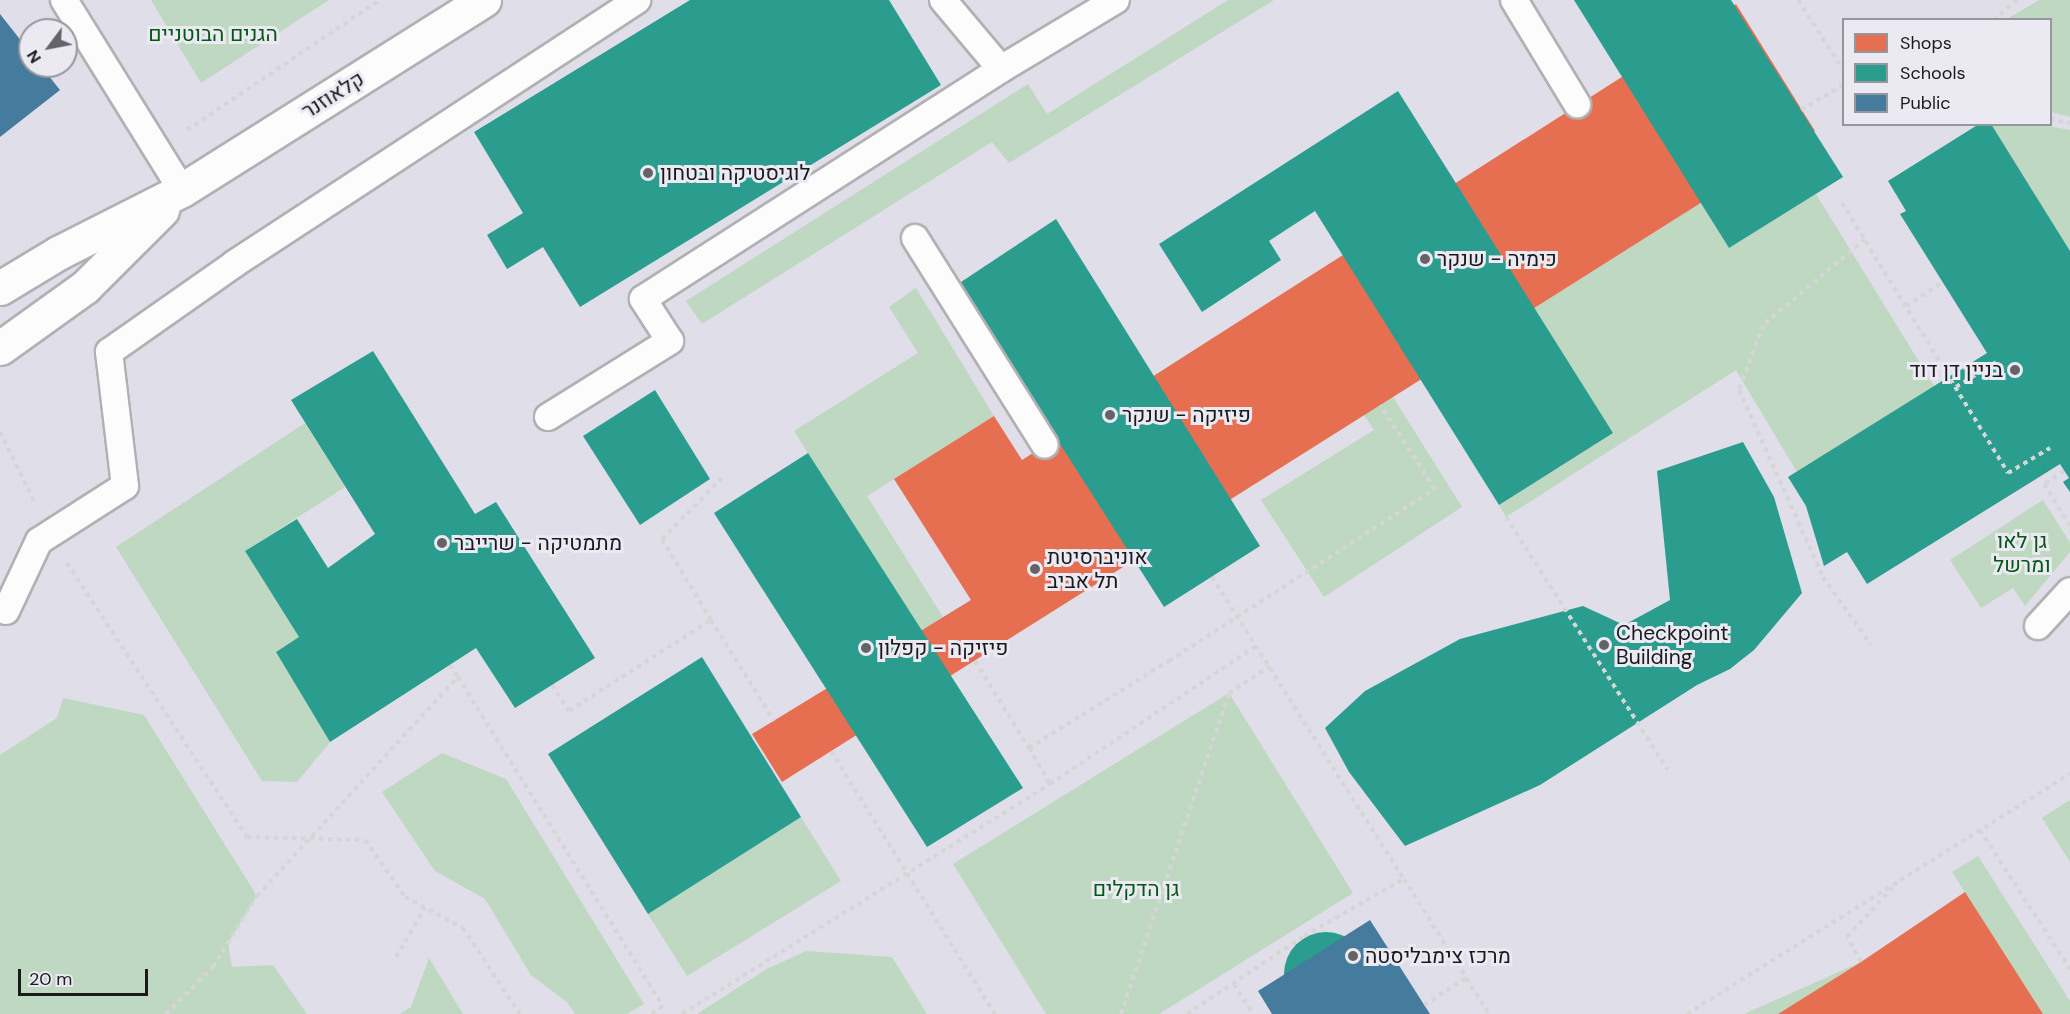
<!DOCTYPE html>
<meta charset="utf-8">
<style>
body{margin:0}
#map{position:relative;width:2070px;height:1014px;overflow:hidden;background:#ececf1;font-family:"DM Sans",Heebo,sans-serif}
div>[style]{position:absolute}
.built>*{inset:0;background:#e0dee9}
.green>*{inset:0;background:#bed8c1}
.shops>*{inset:0;background:#e76f51}
.schools>*{inset:0;background:#2a9d8f}
.round{border-radius:50%}
.public>*{inset:0;background:#457b9d}
.path>*{height:4px;margin-top:-2px;transform-origin:0;background:repeating-linear-gradient(90deg,#d6d6d7 0 4.5px,transparent 0 9px)}
.roads{filter:drop-shadow(2px 0 #b1b1b4) drop-shadow(-2px 0 #b1b1b4) drop-shadow(0 2px #b1b1b4) drop-shadow(0 -2px #b1b1b4)}
.lane>*{height:26px;margin:-13px;padding:0 13px;transform-origin:13px;border-radius:13px;background:#fcfcfd}
.secondary>*{height:33px;margin:-16.5px;padding:0 16.5px;transform-origin:16.5px;border-radius:16.5px;background:#fcfcfd}
.dots>*{width:16px;height:16px;translate:-50% -50%;box-sizing:border-box;border:3px solid #ebeaf3;border-radius:50%}
span{translate:-50% -50%;white-space:nowrap;text-align:center;line-height:1.15;-webkit-text-stroke:6px #ebeaf3;paint-order:stroke}
.park-label{font-size:21px;color:#045715}
.street-label{font-size:21px;color:#1a191c}
.poi-label{font-size:21px;color:#1a191c}
.left{translate:0 -50%;text-align:left}
.right{translate:-100% -50%;text-align:right}
.legend{position:absolute;left:1842px;top:18px;width:210px;height:108px;box-sizing:border-box;background:#ebeaf3;border:2px solid #97969d;margin:0;padding:8px 10px;list-style:none;font-size:18px;color:#1a191c}
.legend li{display:flex;align-items:center;gap:12px;height:30px}
.legend b{width:30px;border:2px solid #97969d}
.north{position:absolute;left:18px;top:18px;width:60px;height:60px;box-sizing:border-box;background:#ebeaf3;border:2px solid #97969d;border-radius:50%;rotate:238deg;font-size:16px;font-weight:700;line-height:24px;text-align:center;color:#1a191c}
.north::after{content:'';display:block;margin:auto;width:21px;height:27px;background:#646367;clip-path:polygon(50% 0,100% 100%,50% 72%,0 100%)}
.scale{position:absolute;left:18px;top:969px;width:130px;height:27px;box-sizing:border-box;border:3px solid #1a191c;border-top:0;padding-left:8px;font-size:18px;line-height:21px;white-space:nowrap;color:#1a191c;-webkit-text-stroke:4px #ebeaf3;paint-order:stroke}
</style>
<div id="map">
<div class="built">
<div style="clip-path:polygon(evenodd,0 0,2070px 0,2070px 1014px,0 1014px,0 0,1844px 20px,2050px 20px,2050px 124px,1844px 124px,1844px 20px,0 0,30px 30px,66px 30px,66px 66px,30px 66px,30px 30px)"></div>
</div>
<div class="green">
<div style="clip-path:polygon(151px 0,329px 0,201px 83px)"></div>
<div style="clip-path:polygon(1228px 0,1274px 0,1009px 163px,992px 142px,702px 324px,686px 301px,1028px 84px,1047px 114px)"></div>
<div style="clip-path:polygon(2039px 0,2070px 0,2070px 117px,2051px 112px,2050px 20px,2007px 19px)"></div>
<div style="clip-path:polygon(1991px 125px,2043px 125px,2070px 130px,2070px 251px)"></div>
<div style="clip-path:polygon(1816px 194px,1934px 386px,1797px 472px,1736px 370px,1506px 517px,1499px 505px,1613px 433px,1534px 308px,1701px 203px,1729px 248px)"></div>
<div style="clip-path:polygon(916px 288px,994px 416px,867px 496px,943px 617px,920px 631px,794px 431px,918px 353px,889px 307px)"></div>
<div style="clip-path:polygon(1393px 397px,1462px 507px,1324px 597px,1261px 500px,1374px 430px,1364px 415px)"></div>
<div style="clip-path:polygon(305px 423px,345px 487px,245px 551px,299px 637px,276px 652px,330px 742px,297px 782px,262px 781px,116px 547px)"></div>
<div style="clip-path:polygon(2043px 500px,2070px 543px,2070px 552px,2025px 606px,2013px 588px,1981px 608px,1950px 560px)"></div>
<div style="clip-path:polygon(1229px 693px,1353px 893px,1159px 1014px,1046px 1014px,953px 864px)"></div>
<div style="clip-path:polygon(63px 698px,144px 715px,257px 896px,228px 943px,232px 967px,273px 965px,307px 1014px,0 1014px,0 755px,57px 718px)"></div>
<div style="clip-path:polygon(442px 753px,506px 779px,644px 1004px,627px 1014px,575px 1014px,567px 1002px,531px 975px,485px 899px,435px 871px,382px 792px)"></div>
<div style="clip-path:polygon(2070px 800px,2070px 862px,2042px 818px)"></div>
<div style="clip-path:polygon(801px 817px,841px 881px,687px 976px,648px 914px)"></div>
<div style="clip-path:polygon(1978px 856px,2070px 1001px,2070px 1014px,2043px 1014px,1952px 872px)"></div>
<div style="clip-path:polygon(806px 951px,892px 957px,927px 1014px,697px 1014px,765px 970px)"></div>
<div style="clip-path:polygon(429px 958px,463px 1014px,400px 1014px,411px 1007px)"></div>
<div style="clip-path:polygon(1861px 962px,1778px 1014px,1744px 1014px)"></div>
</div>
<div class="shops">
<div style="clip-path:polygon(1736px 4px,1815px 131px,782px 782px,752px 734px,971px 600px,894px 479px,994px 416px,1022px 460px)"></div>
<div style="clip-path:polygon(1965px 892px,2043px 1014px,1778px 1014px,1861px 962px)"></div>
</div>
<div class="schools">
<div style="clip-path:polygon(690px 0,889px 0,941px 85px,580px 307px,543px 247px,507px 269px,487px 235px,523px 213px,474px 132px)"></div>
<div style="clip-path:polygon(1574px 0,1731px 0,1843px 177px,1729px 248px)"></div>
<div style="clip-path:polygon(1398px 91px,1613px 433px,1499px 505px,1315px 211px,1269px 241px,1281px 260px,1202px 312px,1159px 244px)"></div>
<div style="clip-path:polygon(1979px 124px,1991px 124px,2070px 251px,2070px 492px,2063px 482px,2069px 478px,2060px 464px,1867px 584px,1847px 552px,1824px 566px,1806px 506px,1788px 477px,1987px 353px,1900px 214px,1906px 211px,1888px 181px)"></div>
<div style="clip-path:polygon(1056px 219px,1260px 546px,1164px 607px,958px 284px)"></div>
<div style="clip-path:polygon(373px 351px,475px 514px,496px 502px,595px 658px,515px 708px,476px 648px,330px 742px,276px 652px,299px 637px,245px 551px,297px 519px,328px 568px,375px 534px,291px 400px)"></div>
<div style="clip-path:polygon(655px 390px,710px 479px,640px 525px,583px 436px)"></div>
<div style="clip-path:polygon(1743px 442px,1774px 497px,1802px 593px,1754px 650px,1730px 669px,1697px 685px,1540px 785px,1405px 846px,1349px 772px,1325px 728px,1365px 691px,1460px 639px,1583px 606px,1624px 625px,1670px 600px,1657px 471px)"></div>
<div style="clip-path:polygon(808px 453px,1023px 788px,927px 847px,714px 513px)"></div>
<div style="clip-path:polygon(702px 657px,801px 817px,648px 914px,548px 754px)"></div>
<div class="round" style="left:1284px;top:932px;width:84px;height:84px"></div>
</div>
<div class="public">
<div style="clip-path:polygon(0 14px,30px 52px,30px 66px,41px 66px,60px 90px,0 137px)"></div>
<div style="clip-path:polygon(1370px 920px,1430px 1014px,1272px 1014px,1258px 991px)"></div>
</div>
<div class="path">
<div style="left:1798px;top:0;width:85px;rotate:57.1deg"></div>
<div style="left:1993px;top:20px;width:31px;rotate:-40deg"></div>
<div style="left:1801px;top:110px;width:50px;rotate:-31.2deg"></div>
<div style="left:2050px;top:119px;width:20px;rotate:11deg"></div>
<div style="left:187px;top:130px;width:233px;rotate:-34deg"></div>
<div style="left:1842px;top:203px;width:317px;rotate:58.4deg"></div>
<div style="left:2008px;top:473px;width:49px;rotate:-30.8deg"></div>
<div style="left:1865px;top:239px;width:133px;rotate:139.9deg"></div>
<div style="left:1763px;top:325px;width:69px;rotate:110.3deg"></div>
<div style="left:1739px;top:390px;width:205px;rotate:65.8deg"></div>
<div style="left:1823px;top:577px;width:83px;rotate:54.8deg"></div>
<div style="left:1906px;top:306px;width:44px;rotate:-33deg"></div>
<div style="left:1956px;top:387px;width:47px;rotate:-32deg"></div>
<div style="left:0;top:432px;width:77px;rotate:63.8deg"></div>
<div style="left:2064px;top:471px;width:24px;rotate:147deg"></div>
<div style="left:2044px;top:484px;width:49px;rotate:58.2deg"></div>
<div style="left:1506px;top:517px;width:300px;rotate:57.4deg"></div>
<div style="left:67px;top:563px;width:328px;rotate:56.7deg"></div>
<div style="left:247px;top:837px;width:118px;rotate:1.5deg"></div>
<div style="left:365px;top:840px;width:70px;rotate:54.9deg"></div>
<div style="left:405px;top:897px;width:66px;rotate:28.1deg"></div>
<div style="left:463px;top:928px;width:103px;rotate:56.5deg"></div>
<div style="left:1212px;top:577px;width:358px;rotate:57.6deg"></div>
<div style="left:711px;top:620px;width:95px;rotate:-121.2deg"></div>
<div style="left:662px;top:539px;width:86px;rotate:-45.5deg"></div>
<div style="left:975px;top:661px;width:102px;rotate:58.2deg"></div>
<div style="left:1029px;top:748px;width:165px;rotate:-31.9deg"></div>
<div style="left:1169px;top:661px;width:317px;rotate:-32.9deg"></div>
<div style="left:1435px;top:489px;width:100px;rotate:-123.2deg"></div>
<div style="left:450px;top:665px;width:14px;rotate:56deg"></div>
<div style="left:552px;top:685px;width:31px;rotate:57deg"></div>
<div style="left:569px;top:711px;width:169px;rotate:-32.7deg"></div>
<div style="left:711px;top:620px;width:119px;rotate:58deg"></div>
<div style="left:1029px;top:748px;width:42px;rotate:59.7deg"></div>
<div style="left:831px;top:751px;width:310px;rotate:58.1deg"></div>
<div style="left:1980px;top:830px;width:166px;rotate:57.1deg"></div>
<div style="left:396px;top:957px;width:57px;rotate:-59.4deg"></div>
<div style="left:1861px;top:962px;width:29px;rotate:-119deg"></div>
<div style="left:1847px;top:937px;width:74px;rotate:-47.2deg"></div>
<div style="left:1234px;top:984px;width:36px;rotate:58deg"></div>
<div style="left:1424px;top:1005px;width:50px;rotate:-32.7deg"></div>
<div style="left:166px;top:1014px;width:66px;rotate:-45deg"></div>
<div style="left:213px;top:967px;width:84px;rotate:-58.2deg"></div>
<div style="left:257px;top:896px;width:297px;rotate:-47.5deg"></div>
<div style="left:458px;top:677px;width:388px;rotate:58.1deg"></div>
<div style="left:663px;top:1006px;width:15px;rotate:148deg"></div>
<div style="left:682px;top:1014px;width:434px;rotate:-32deg"></div>
<div style="left:1050px;top:784px;width:250px;rotate:-33.8deg"></div>
<div style="left:1121px;top:1014px;width:339px;rotate:-71.4deg"></div>
<div style="left:1229px;top:693px;width:49px;rotate:-33.4deg"></div>
<div style="left:1187px;top:1014px;width:141px;rotate:-33.7deg"></div>
<div style="left:1304px;top:936px;width:115px;rotate:-29.7deg"></div>
<div style="left:1404px;top:879px;width:160px;rotate:57.8deg"></div>
<div style="left:1687px;top:1014px;width:452px;rotate:-32.1deg"></div>
</div>
<div class="roads">
<div class="lane">
<div style="left:64px;top:0;width:224px;rotate:58.2deg"></div>
<div style="left:943px;top:0;width:90px;rotate:50deg"></div>
<div style="left:1001px;top:69px;width:134px;rotate:-31deg"></div>
<div style="left:1514px;top:0;width:122px;rotate:58.8deg"></div>
<div style="left:915px;top:238px;width:244px;rotate:57.9deg"></div>
<div style="left:548px;top:417px;width:144px;rotate:-31.9deg"></div>
<div style="left:670px;top:341px;width:50px;rotate:-122.7deg"></div>
<div style="left:643px;top:299px;width:426px;rotate:-32.7deg"></div>
<div style="left:6px;top:611px;width:77px;rotate:-64.8deg"></div>
<div style="left:39px;top:541px;width:102px;rotate:-32.6deg"></div>
<div style="left:125px;top:486px;width:135px;rotate:-96.8deg"></div>
<div style="left:109px;top:352px;width:153px;rotate:-35.1deg"></div>
<div style="left:234px;top:264px;width:482px;rotate:-33.2deg"></div>
<div style="left:2038px;top:626px;width:47px;rotate:-47.6deg"></div>
</div>
<div class="secondary">
<div style="left:0;top:288px;width:68px;rotate:-31.1deg"></div>
<div style="left:58px;top:253px;width:139px;rotate:-26.9deg"></div>
<div style="left:182px;top:190px;width:357px;rotate:-32.2deg"></div>
<div style="left:0;top:348px;width:105px;rotate:-35.7deg"></div>
<div style="left:85px;top:287px;width:109px;rotate:-45deg"></div>
</div>
</div>
<div class="dots">
<div style="left:648px;top:173px;background:#646367"></div>
<div style="left:1425px;top:259px;background:#646367"></div>
<div style="left:2015px;top:370px;background:#646367"></div>
<div style="left:1110px;top:415px;background:#646367"></div>
<div style="left:442px;top:543px;background:#646367"></div>
<div style="left:1035px;top:569px;background:#646367"></div>
<div style="left:1604px;top:645px;background:#646367"></div>
<div style="left:866px;top:648px;background:#646367"></div>
<div style="left:1353px;top:956px;background:#646367"></div>
</div>
<div class="park-label">
<span style="left:213px;top:34px">הגנים הבוטניים</span>
<span style="left:2022px;top:553px">גן לאו<br>ומרשל</span>
<span style="left:1136px;top:889px">גן הדקלים</span>
</div>
<div class="street-label">
<span style="left:333px;top:95px;rotate:-32deg">קלאוזנר</span>
</div>
<div class="poi-label">
<span class="left" style="left:660px;top:173px">לוגיסטיקה ובטחון</span>
<span class="left" style="left:1437px;top:259px">כימיה - שנקר</span>
<span class="right" style="left:2003px;top:370px">בניין דן דוד</span>
<span class="left" style="left:1122px;top:415px">פיזיקה - שנקר</span>
<span class="left" style="left:454px;top:543px">מתמטיקה - שרייבר</span>
<span class="left" style="left:1047px;top:569px">אוניברסיטת<br>תל אביב</span>
<span class="left" style="left:1616px;top:645px">Checkpoint<br>Building</span>
<span class="left" style="left:878px;top:648px">פיזיקה - קפלון</span>
<span class="left" style="left:1365px;top:956px">מרכז צימבליסטה</span>
</div>
<ul class="legend">
<li><b style="height:16px;background:#e76f51"></b>Shops</li>
<li><b style="height:16px;background:#2a9d8f"></b>Schools</li>
<li><b style="height:16px;background:#457b9d"></b>Public</li>
</ul>
<div class="north">N</div>
<div class="scale">20 m</div>
</div>
